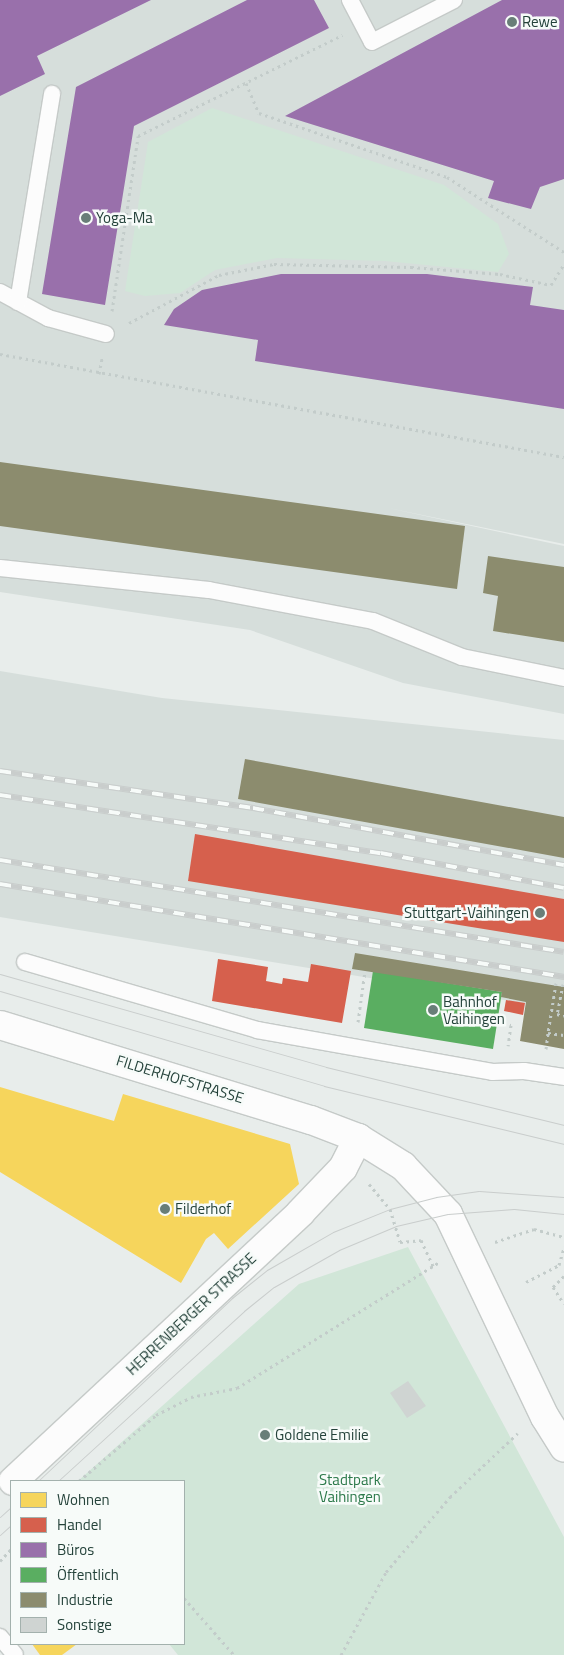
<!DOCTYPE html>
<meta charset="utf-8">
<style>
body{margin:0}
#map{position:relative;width:564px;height:1655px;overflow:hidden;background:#e8edeb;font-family:"Titillium Web",sans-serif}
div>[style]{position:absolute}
.built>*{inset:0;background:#d6dedb}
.green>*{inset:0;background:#d1e6d8}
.homes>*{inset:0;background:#f6d55c}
.shops>*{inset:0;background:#d6604d}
.offices>*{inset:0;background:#9970ab}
.public>*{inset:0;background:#5aae61}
.industry>*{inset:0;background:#8c8c6e}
.building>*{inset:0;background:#cfd4d2}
.path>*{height:3px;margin-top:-1.5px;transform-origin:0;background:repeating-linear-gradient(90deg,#c3ccca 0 2.5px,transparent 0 6.5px)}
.roads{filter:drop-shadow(1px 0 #c5cac8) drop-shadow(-1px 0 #c5cac8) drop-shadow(0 1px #c5cac8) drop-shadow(0 -1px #c5cac8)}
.service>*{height:16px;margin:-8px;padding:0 8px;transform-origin:8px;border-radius:8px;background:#fcfcfc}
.minor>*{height:28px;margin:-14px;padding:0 14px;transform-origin:14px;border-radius:14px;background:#fcfcfc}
.tertiary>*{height:28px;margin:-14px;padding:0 14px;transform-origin:14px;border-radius:14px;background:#fcfcfc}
.tram>*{height:1px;margin:-0.5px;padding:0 0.5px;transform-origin:0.5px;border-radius:0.5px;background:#c9cdcc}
.rail>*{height:5.5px;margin-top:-2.75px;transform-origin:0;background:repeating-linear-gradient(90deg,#f7fbf9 0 11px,#c9cdcc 0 22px);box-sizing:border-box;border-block:1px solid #c9cdcc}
.dots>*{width:14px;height:14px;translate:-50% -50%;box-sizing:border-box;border:2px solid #f7fbf9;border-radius:50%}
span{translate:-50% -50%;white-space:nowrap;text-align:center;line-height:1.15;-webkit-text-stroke:5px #f7fbf9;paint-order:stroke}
.poi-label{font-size:15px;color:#24423a}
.left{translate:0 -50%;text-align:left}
.right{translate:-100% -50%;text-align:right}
.street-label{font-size:15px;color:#24423a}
.park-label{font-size:15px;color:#2d7a4b}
.legend{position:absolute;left:10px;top:1480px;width:175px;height:165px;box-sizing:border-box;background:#f7fbf9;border:1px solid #a3b1ad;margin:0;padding:6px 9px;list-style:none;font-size:15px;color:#24423a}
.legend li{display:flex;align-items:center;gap:10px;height:25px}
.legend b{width:25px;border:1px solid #a3b1ad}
</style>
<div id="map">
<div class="built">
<div style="clip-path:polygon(0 0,564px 0,564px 544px,388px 508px,564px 546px,564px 714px,403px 683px,250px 630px,0 592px)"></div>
<div style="clip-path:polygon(0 671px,162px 698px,564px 740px,564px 1010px,0 917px)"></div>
</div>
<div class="green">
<div style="clip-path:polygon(212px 108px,444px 185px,498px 224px,509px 254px,498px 272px,385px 261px,277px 258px,215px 270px,180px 293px,145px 296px,125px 291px,148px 142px)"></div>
<div style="clip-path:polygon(408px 1247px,564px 1537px,564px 1655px,178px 1655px,169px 1644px,184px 1644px,184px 1481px,78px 1481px,299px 1284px)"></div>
</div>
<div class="homes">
<div style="clip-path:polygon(0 1087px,114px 1121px,123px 1094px,290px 1144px,299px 1184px,228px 1249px,214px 1233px,206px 1239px,181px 1283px,0 1172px)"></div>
<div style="clip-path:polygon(32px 1644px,77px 1644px,62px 1655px,40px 1655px)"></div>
</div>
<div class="shops">
<div style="clip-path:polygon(195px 834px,564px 899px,564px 942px,188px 881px)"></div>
<div style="clip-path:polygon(218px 959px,268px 967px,266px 981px,282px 984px,283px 978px,308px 982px,311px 964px,351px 971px,342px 1023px,212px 1001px)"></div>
<div style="clip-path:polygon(506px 1000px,525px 1003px,523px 1015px,504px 1011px)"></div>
</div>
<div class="offices">
<div style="clip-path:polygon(0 0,151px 0,37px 56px,45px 74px,0 96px)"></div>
<div style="clip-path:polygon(247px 0,314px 0,329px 28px,134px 126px,105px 305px,42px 294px,76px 87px)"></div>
<div style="clip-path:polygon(502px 0,564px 0,564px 179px,540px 187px,531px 209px,488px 198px,494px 181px,285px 116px)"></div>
<div style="clip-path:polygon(281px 274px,427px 274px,533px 287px,530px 305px,564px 310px,564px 409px,255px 361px,258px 340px,164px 325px,174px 309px,202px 290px)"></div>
</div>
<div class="public">
<div style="clip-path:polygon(373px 971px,502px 992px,493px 1049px,364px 1028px)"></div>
</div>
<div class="industry">
<div style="clip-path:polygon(0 462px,465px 526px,457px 589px,0 526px)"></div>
<div style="clip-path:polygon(488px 556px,564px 567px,564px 642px,493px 631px,498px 596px,483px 593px)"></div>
<div style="clip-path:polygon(245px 759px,564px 817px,564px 858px,238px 799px)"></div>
<div style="clip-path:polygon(355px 953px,564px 987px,564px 1049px,520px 1041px,526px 1002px,501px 997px,502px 992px,352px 969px)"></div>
</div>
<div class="building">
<div style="clip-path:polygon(408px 1381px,426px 1406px,407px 1418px,390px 1393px)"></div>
</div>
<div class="path">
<div style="left:246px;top:83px;width:33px;rotate:67deg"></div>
<div style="left:259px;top:113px;width:199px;rotate:18.8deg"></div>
<div style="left:447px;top:177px;width:139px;rotate:32.7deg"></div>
<div style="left:112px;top:311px;width:177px;rotate:-81.5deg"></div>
<div style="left:138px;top:136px;width:228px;rotate:-26.3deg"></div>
<div style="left:129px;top:323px;width:102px;rotate:-28.1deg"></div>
<div style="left:219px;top:275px;width:56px;rotate:-11.3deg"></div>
<div style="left:274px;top:264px;width:137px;rotate:1.3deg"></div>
<div style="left:411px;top:267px;width:89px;rotate:4.5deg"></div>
<div style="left:500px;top:274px;width:52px;rotate:12.2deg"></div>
<div style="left:551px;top:285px;width:25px;rotate:-58deg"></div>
<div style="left:0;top:354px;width:573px;rotate:10.35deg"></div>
<div style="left:99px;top:374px;width:16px;rotate:-79deg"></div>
<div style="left:556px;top:983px;width:51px;rotate:99.1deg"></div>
<div style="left:548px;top:1033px;width:16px;rotate:7deg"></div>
<div style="left:563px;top:984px;width:31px;rotate:101deg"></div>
<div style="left:557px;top:1014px;width:7px;rotate:16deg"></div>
<div style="left:358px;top:1022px;width:51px;rotate:-82.2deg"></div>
<div style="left:497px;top:1023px;width:14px;rotate:8deg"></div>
<div style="left:511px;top:1025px;width:21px;rotate:98deg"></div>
<div style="left:546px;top:1049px;width:16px;rotate:-83deg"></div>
<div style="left:369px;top:1184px;width:33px;rotate:50deg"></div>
<div style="left:390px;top:1209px;width:34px;rotate:73deg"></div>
<div style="left:400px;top:1242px;width:21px;rotate:-5deg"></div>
<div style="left:421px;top:1240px;width:29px;rotate:65deg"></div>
<div style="left:495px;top:1242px;width:41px;rotate:-18.4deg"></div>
<div style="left:534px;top:1229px;width:31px;rotate:15deg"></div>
<div style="left:564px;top:1276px;width:16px;rotate:135deg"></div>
<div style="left:553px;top:1287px;width:20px;rotate:57deg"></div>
<div style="left:526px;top:1282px;width:37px;rotate:-27deg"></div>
<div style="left:559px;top:1265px;width:19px;rotate:-74deg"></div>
<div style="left:79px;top:1481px;width:101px;rotate:-40.6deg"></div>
<div style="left:156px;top:1415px;width:39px;rotate:-27deg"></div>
<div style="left:191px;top:1397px;width:47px;rotate:-11.1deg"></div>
<div style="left:237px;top:1388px;width:237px;rotate:-31.9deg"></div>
<div style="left:0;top:1561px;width:16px;rotate:-47deg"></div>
<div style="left:184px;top:1598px;width:76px;rotate:48.7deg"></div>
<div style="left:341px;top:1655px;width:94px;rotate:-61.5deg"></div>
<div style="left:386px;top:1572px;width:99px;rotate:-49.5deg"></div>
<div style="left:450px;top:1497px;width:93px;rotate:-43.3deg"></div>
</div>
<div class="roads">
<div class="service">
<div style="left:350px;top:0;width:47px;rotate:62.4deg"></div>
<div style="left:372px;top:42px;width:92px;rotate:-27.1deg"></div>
<div style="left:0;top:292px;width:55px;rotate:28.4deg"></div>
<div style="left:48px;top:318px;width:60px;rotate:15.4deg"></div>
<div style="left:18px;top:302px;width:211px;rotate:-80.7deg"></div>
<div style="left:0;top:568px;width:210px;rotate:6deg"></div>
<div style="left:209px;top:590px;width:167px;rotate:10.7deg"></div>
<div style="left:373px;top:621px;width:96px;rotate:22deg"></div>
<div style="left:462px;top:657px;width:104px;rotate:11.6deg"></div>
<div style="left:25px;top:962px;width:242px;rotate:16.3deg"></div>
<div style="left:257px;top:1030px;width:239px;rotate:10.1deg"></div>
<div style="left:492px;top:1072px;width:32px;rotate:-2deg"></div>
<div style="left:524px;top:1071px;width:40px;rotate:8.5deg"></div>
<div style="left:0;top:1637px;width:23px;rotate:50deg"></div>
</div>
<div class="minor">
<div style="left:13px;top:1481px;width:393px;rotate:-43deg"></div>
<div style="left:300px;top:1213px;width:62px;rotate:-46.3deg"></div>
<div style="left:343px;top:1168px;width:34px;rotate:-63deg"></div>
</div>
<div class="tertiary">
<div style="left:0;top:1025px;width:325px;rotate:17deg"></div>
<div style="left:311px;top:1120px;width:50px;rotate:21deg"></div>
<div style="left:358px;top:1138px;width:53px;rotate:31.9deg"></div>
<div style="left:403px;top:1166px;width:66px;rotate:46.8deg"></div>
<div style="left:448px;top:1214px;width:225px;rotate:64.5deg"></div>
<div style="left:545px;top:1417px;width:36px;rotate:58deg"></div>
</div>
</div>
<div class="tram">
<div style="left:0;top:974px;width:339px;rotate:15.9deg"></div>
<div style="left:326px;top:1067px;width:245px;rotate:13.7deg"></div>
<div style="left:0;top:991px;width:338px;rotate:16.3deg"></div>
<div style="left:324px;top:1086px;width:247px;rotate:13.6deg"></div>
<div style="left:38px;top:1481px;width:267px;rotate:-43.3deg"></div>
<div style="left:232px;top:1298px;width:45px;rotate:-38.7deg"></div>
<div style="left:267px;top:1270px;width:76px;rotate:-29.9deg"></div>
<div style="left:333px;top:1232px;width:61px;rotate:-22deg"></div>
<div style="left:390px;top:1209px;width:48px;rotate:-14.6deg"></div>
<div style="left:436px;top:1197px;width:43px;rotate:-7.9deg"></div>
<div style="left:479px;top:1191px;width:85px;rotate:4deg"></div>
<div style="left:58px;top:1481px;width:252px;rotate:-42.4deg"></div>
<div style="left:244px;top:1311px;width:38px;rotate:-39deg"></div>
<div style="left:274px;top:1287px;width:75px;rotate:-29.6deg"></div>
<div style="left:339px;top:1250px;width:62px;rotate:-22.8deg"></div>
<div style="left:396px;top:1226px;width:53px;rotate:-13deg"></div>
<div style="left:448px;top:1214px;width:66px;rotate:-4.3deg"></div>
<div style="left:514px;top:1209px;width:50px;rotate:5.7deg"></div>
<div style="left:0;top:1517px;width:15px;rotate:-42deg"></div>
<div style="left:0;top:1535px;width:15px;rotate:-42deg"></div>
</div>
<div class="rail">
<div style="left:0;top:771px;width:256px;rotate:8.3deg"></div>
<div style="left:253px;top:808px;width:316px;rotate:10.4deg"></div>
<div style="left:0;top:795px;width:385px;rotate:8.7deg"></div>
<div style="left:381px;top:853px;width:186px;rotate:10.8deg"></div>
<div style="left:0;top:860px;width:571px;rotate:9.26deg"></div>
<div style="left:0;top:884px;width:572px;rotate:9.36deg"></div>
</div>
<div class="dots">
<div style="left:512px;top:22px;background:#697e78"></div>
<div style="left:86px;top:218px;background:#697e78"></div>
<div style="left:540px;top:913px;background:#697e78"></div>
<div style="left:433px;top:1010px;background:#697e78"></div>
<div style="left:165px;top:1209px;background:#697e78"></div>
<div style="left:265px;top:1435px;background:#697e78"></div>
</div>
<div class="poi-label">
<span class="left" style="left:522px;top:22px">Rewe</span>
<span class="left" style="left:96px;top:218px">Yoga-Ma</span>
<span class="right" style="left:529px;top:913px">Stuttgart-Vaihingen</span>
<span class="left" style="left:443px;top:1010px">Bahnhof<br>Vaihingen</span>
<span class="left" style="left:175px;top:1209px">Filderhof</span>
<span class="left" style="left:275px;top:1435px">Goldene Emilie</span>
</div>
<div class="street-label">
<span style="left:180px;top:1079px;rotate:17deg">FILDERHOFSTRASSE</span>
<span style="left:191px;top:1314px;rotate:-43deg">HERRENBERGER STRASSE</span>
</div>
<div class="park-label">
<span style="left:350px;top:1488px">Stadtpark<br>Vaihingen</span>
</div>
<ul class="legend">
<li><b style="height:14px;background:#f6d55c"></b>Wohnen</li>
<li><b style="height:14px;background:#d6604d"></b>Handel</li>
<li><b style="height:14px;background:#9970ab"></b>Büros</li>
<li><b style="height:14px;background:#5aae61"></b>Öffentlich</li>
<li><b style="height:14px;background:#8c8c6e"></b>Industrie</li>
<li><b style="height:14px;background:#cfd4d2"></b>Sonstige</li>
</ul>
</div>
